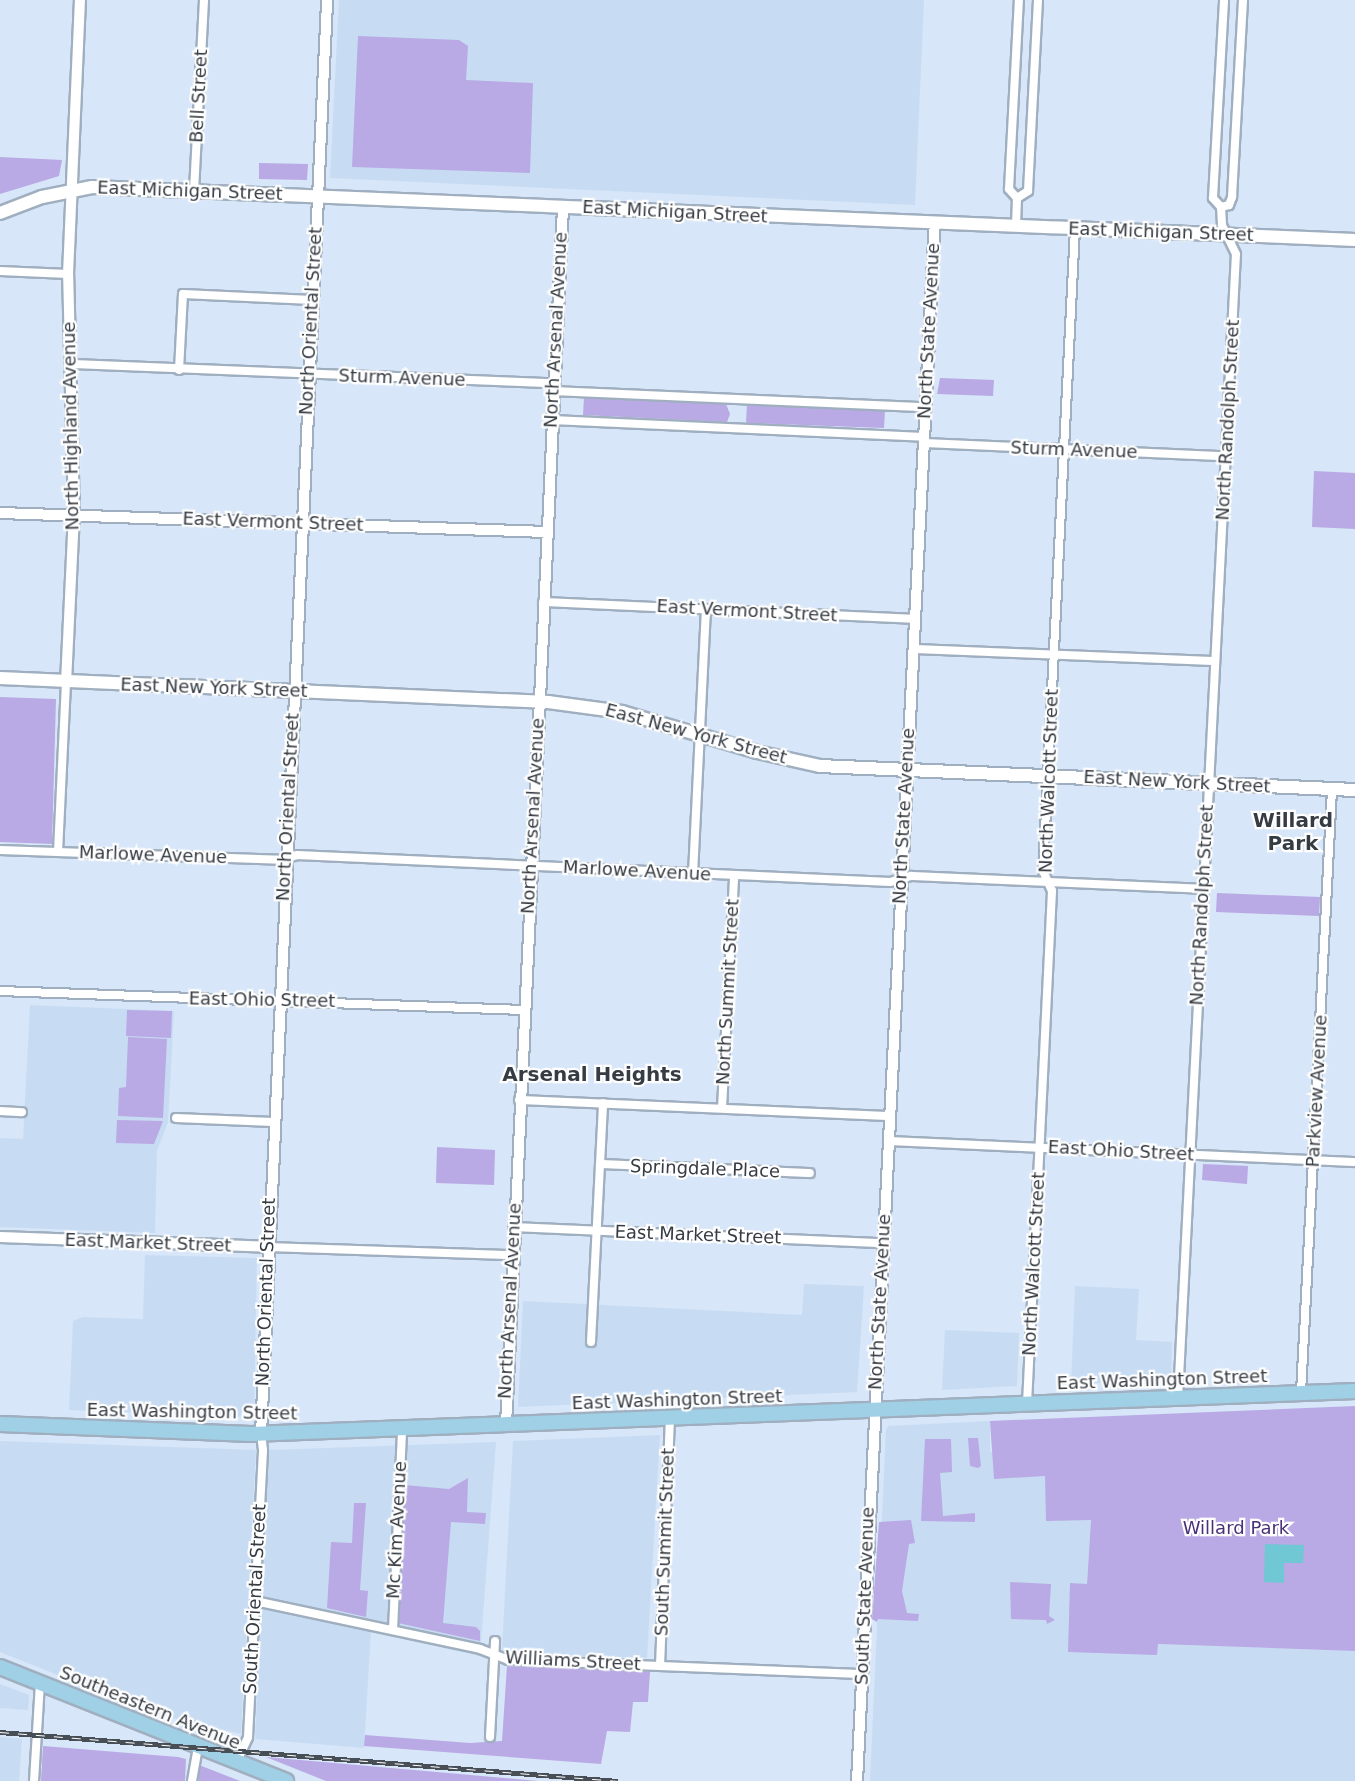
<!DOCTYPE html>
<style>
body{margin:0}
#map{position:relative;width:1355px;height:1781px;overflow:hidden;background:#d7e6f8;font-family:"DejaVu Sans",sans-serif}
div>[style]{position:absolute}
.built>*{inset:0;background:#c7dcf3}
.green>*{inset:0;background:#b9a9e4}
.water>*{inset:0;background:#70c8d4}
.roads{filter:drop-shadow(2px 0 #a0afbf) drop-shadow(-2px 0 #a0afbf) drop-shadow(0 2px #a0afbf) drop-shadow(0 -2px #a0afbf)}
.minor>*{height:8px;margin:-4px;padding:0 4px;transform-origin:4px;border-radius:4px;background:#fff}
.tertiary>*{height:10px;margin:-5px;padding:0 5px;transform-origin:5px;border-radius:5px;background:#fff}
.secondary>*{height:12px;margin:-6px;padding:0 6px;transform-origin:6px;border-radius:6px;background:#fff}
.primary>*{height:14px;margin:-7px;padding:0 7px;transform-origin:7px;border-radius:7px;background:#a0d0e6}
.rail>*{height:5px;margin-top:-2.5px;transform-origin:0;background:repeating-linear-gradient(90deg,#fff 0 9px,#474e56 0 18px);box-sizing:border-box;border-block:2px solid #474e56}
span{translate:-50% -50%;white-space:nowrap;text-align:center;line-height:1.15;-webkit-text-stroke:4.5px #fff;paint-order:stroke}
.street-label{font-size:18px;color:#363c43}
.park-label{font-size:18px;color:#493077}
.neighbourhood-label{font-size:20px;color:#363c43;font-weight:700}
</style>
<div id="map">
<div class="built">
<div style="clip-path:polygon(339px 0,924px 0,915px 205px,330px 178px)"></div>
<div style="clip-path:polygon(30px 1005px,174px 1011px,168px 1122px,157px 1151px,155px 1233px,0 1227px,0 1138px,23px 1139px)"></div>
<div style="clip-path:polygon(145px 1255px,257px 1258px,254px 1417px,69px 1410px,73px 1321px,83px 1317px,143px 1319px)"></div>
<div style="clip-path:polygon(804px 1284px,864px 1286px,857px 1392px,518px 1407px,523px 1301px,802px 1315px)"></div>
<div style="clip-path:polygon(1075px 1286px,1139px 1289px,1136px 1340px,1172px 1342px,1171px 1380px,1071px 1384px)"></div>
<div style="clip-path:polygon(945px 1330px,1019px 1333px,1017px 1386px,942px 1390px)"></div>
<div style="clip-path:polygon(990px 1421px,990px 1451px,1045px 1476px,1091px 1520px,1087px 1584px,1070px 1584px,1157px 1655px,1157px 1644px,1355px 1651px,1355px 1781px,870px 1781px,886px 1430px,888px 1426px)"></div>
<div style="clip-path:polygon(660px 1435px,647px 1658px,507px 1654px,502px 1649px,513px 1441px)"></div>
<div style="clip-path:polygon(0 1441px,256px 1450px,241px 1734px,156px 1714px,0 1652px)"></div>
<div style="clip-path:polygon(496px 1442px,480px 1656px,371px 1632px,364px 1748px,255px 1739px,269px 1450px)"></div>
<div style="clip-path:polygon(0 1684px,29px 1695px,28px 1710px,0 1708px)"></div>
<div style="clip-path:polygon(0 1737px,22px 1739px,19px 1781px,0 1781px)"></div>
</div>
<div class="green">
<div style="clip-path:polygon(358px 36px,459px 40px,468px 46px,466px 80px,533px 83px,530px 173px,352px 167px)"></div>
<div style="clip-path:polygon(0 157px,62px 160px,59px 176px,0 194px)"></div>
<div style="clip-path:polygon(259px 163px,308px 164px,307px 180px,259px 179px)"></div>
<div style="clip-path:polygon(940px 378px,994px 380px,993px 396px,937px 394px)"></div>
<div style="clip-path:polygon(584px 398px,726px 404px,730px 414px,727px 422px,583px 415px)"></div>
<div style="clip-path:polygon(747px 404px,885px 410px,884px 428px,746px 423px)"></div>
<div style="clip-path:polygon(1314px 471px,1355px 473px,1355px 529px,1312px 527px)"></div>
<div style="clip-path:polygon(0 697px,56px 699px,52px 844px,0 842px)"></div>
<div style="clip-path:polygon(1217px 893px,1320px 897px,1319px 916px,1216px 912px)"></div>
<div style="clip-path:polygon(127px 1010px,172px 1011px,171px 1038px,126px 1036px)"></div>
<div style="clip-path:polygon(128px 1037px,167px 1039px,163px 1118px,118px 1116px,119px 1088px,126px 1087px)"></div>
<div style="clip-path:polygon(117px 1120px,163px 1121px,154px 1144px,116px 1143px)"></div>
<div style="clip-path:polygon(437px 1147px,495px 1150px,494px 1185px,436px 1183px)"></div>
<div style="clip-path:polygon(1203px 1164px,1248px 1166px,1247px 1184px,1202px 1180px)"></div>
<div style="clip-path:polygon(1355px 1406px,1355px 1651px,1158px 1644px,1157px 1655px,1068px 1652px,1070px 1583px,1087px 1584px,1091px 1520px,1046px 1521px,1045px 1476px,994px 1479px,990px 1421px)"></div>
<div style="clip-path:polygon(968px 1438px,978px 1438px,981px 1466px,978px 1468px,970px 1466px)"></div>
<div style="clip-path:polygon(925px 1439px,951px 1439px,952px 1472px,940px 1473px,943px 1516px,975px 1513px,975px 1522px,921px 1521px)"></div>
<div style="clip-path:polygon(468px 1478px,467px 1512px,486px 1513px,485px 1524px,451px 1522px,443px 1623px,476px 1627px,480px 1631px,480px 1641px,398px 1623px,404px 1485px,449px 1489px)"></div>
<div style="clip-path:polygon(354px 1503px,366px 1503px,360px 1590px,368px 1591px,366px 1617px,327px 1608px,331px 1542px,352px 1543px)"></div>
<div style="clip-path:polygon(911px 1520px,915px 1543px,909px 1544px,902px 1591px,907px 1613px,919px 1614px,918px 1621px,878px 1619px,877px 1622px,872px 1619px,879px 1522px)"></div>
<div style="clip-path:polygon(1010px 1582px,1051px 1584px,1049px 1616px,1055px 1620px,1047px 1624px,1046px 1620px,1011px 1619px)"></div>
<div style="clip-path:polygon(507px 1666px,650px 1672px,648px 1702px,633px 1702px,630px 1732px,607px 1731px,601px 1764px,364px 1746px,365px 1735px,470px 1743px,502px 1741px)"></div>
<div style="clip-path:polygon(43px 1746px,178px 1757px,186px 1759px,185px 1781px,41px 1781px)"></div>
<div style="clip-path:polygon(266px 1757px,538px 1781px,326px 1781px)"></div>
<div style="clip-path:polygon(199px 1765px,240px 1781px,199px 1781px)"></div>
</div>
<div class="water">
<div style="clip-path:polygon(1265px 1544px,1304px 1545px,1303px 1563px,1284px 1563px,1284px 1583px,1264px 1582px)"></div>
</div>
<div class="roads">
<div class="minor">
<div style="left:194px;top:191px;width:191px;rotate:-87deg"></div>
<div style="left:1017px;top:198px;width:13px;rotate:-32deg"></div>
<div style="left:1028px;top:191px;width:191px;rotate:-87deg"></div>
<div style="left:1017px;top:198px;width:12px;rotate:-132deg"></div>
<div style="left:1009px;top:189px;width:189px;rotate:-87deg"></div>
<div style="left:1221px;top:207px;width:8px;rotate:-14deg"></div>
<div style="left:1229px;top:205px;width:9px;rotate:-69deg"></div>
<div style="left:1232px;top:197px;width:197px;rotate:-86.8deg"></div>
<div style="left:1221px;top:207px;width:12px;rotate:-132deg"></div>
<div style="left:1213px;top:198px;width:198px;rotate:-86.8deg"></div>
<div style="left:1016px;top:226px;width:28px;rotate:-88deg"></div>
<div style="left:0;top:271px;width:68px;rotate:2.5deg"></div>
<div style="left:71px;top:364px;width:483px;rotate:2.3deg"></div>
<div style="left:179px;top:370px;width:76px;rotate:-87deg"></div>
<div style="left:183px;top:294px;width:129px;rotate:2.7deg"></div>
<div style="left:553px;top:391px;width:372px;rotate:2.5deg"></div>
<div style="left:552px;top:420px;width:372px;rotate:2.6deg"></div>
<div style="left:923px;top:443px;width:303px;rotate:2.5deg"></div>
<div style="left:543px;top:602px;width:371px;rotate:2.6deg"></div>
<div style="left:913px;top:649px;width:302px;rotate:2.3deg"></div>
<div style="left:0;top:850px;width:280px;rotate:2deg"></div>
<div style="left:280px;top:860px;width:18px;rotate:-16deg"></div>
<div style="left:297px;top:855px;width:594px;rotate:2.61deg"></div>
<div style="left:890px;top:882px;width:22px;rotate:-16deg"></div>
<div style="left:911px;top:876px;width:292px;rotate:2.5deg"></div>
<div style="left:58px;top:852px;width:169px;rotate:-87.3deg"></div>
<div style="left:693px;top:874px;width:265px;rotate:-87.2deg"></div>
<div style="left:0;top:991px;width:523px;rotate:2.08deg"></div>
<div style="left:519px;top:1100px;width:370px;rotate:2.5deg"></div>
<div style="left:722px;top:1108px;width:232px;rotate:-87deg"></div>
<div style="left:0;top:1111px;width:22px;rotate:3deg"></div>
<div style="left:176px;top:1118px;width:97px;rotate:2.4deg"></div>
<div style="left:888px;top:1141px;width:467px;rotate:2.6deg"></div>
<div style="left:600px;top:1164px;width:210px;rotate:2.5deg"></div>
<div style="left:513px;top:1227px;width:370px;rotate:2.5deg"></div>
<div style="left:268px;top:1247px;width:244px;rotate:1.9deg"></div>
<div style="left:591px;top:1342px;width:239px;rotate:-87.1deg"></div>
<div style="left:1301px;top:1393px;width:605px;rotate:-87.06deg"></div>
<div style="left:1178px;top:1398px;width:1145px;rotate:-87.1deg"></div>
<div style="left:1236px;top:254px;width:32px;rotate:-116deg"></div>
<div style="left:1222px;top:225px;width:18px;rotate:-93deg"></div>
<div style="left:1027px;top:1404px;width:514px;rotate:-87.21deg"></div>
<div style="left:1052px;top:891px;width:22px;rotate:-114deg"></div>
<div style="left:1043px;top:871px;width:644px;rotate:-87.15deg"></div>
<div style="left:255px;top:1601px;width:230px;rotate:12deg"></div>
<div style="left:480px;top:1649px;width:30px;rotate:21deg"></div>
<div style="left:508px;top:1660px;width:354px;rotate:2.3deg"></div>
<div style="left:393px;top:1630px;width:201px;rotate:-87.4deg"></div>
<div style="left:660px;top:1666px;width:248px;rotate:-87.7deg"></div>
<div style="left:490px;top:1737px;width:96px;rotate:-87deg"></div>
<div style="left:237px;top:1761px;width:26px;rotate:-65deg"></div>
<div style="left:248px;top:1737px;width:287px;rotate:-87deg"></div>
<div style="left:263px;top:1450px;width:16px;rotate:-97deg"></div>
<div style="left:34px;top:1781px;width:97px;rotate:-86.5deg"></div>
<div style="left:192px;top:1781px;width:36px;rotate:-80deg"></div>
</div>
<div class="tertiary">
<div style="left:0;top:513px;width:546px;rotate:1.99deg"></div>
<div style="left:66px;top:683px;width:168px;rotate:-87.3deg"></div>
<div style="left:74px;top:515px;width:241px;rotate:-91.4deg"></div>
<div style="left:68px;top:274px;width:274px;rotate:-87.5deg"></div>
<div style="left:0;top:1237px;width:268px;rotate:2.1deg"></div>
<div style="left:506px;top:1425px;width:1220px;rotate:-87.32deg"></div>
<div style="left:261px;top:1434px;width:1436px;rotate:-87.36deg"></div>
<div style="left:857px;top:1781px;width:1561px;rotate:-87.14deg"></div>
</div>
<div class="secondary">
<div style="left:0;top:213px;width:45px;rotate:-20.9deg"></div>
<div style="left:42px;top:197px;width:51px;rotate:-11.3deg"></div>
<div style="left:92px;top:187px;width:1264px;rotate:2.4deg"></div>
<div style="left:0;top:678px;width:549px;rotate:2.51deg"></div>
<div style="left:548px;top:702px;width:75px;rotate:7.7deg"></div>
<div style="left:622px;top:712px;width:141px;rotate:16.5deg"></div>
<div style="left:757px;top:752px;width:65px;rotate:12.5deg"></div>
<div style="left:820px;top:766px;width:536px;rotate:2.57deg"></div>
</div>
<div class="primary">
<div style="left:0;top:1424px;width:251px;rotate:2.3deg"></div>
<div style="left:251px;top:1434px;width:1105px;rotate:-2.23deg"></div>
<div style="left:0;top:1667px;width:308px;rotate:21.7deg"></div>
</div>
</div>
<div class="rail">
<div style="left:0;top:1732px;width:620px;rotate:4.53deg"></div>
</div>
<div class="street-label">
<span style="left:199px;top:96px;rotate:-87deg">Bell Street</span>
<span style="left:190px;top:191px;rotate:2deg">East Michigan Street</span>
<span style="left:675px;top:212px;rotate:3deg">East Michigan Street</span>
<span style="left:1161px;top:232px;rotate:2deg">East Michigan Street</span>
<span style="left:311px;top:321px;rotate:-87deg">North Oriental Street</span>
<span style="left:556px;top:330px;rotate:-87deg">North Arsenal Avenue</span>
<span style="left:929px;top:331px;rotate:-87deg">North State Avenue</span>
<span style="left:402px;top:378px;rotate:2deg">Sturm Avenue</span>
<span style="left:1228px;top:420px;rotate:-87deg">North Randolph Street</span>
<span style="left:71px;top:426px;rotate:-91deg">North Highland Avenue</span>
<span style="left:1074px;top:450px;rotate:2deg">Sturm Avenue</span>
<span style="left:273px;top:522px;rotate:2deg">East Vermont Street</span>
<span style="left:747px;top:611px;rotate:3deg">East Vermont Street</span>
<span style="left:214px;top:688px;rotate:2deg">East New York Street</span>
<span style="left:696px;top:734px;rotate:15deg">East New York Street</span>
<span style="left:1049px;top:781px;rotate:-88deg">North Walcott Street</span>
<span style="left:1177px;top:782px;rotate:3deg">East New York Street</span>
<span style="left:288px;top:807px;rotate:-87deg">North Oriental Street</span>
<span style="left:533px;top:816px;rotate:-87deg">North Arsenal Avenue</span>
<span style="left:904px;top:816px;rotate:-87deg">North State Avenue</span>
<span style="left:153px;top:855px;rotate:2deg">Marlowe Avenue</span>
<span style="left:637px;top:871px;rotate:3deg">Marlowe Avenue</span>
<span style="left:1202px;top:905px;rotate:-87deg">North Randolph Street</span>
<span style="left:728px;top:992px;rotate:-87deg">North Summit Street</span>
<span style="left:262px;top:1000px;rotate:1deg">East Ohio Street</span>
<span style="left:1317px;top:1091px;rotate:-87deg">Parkview Avenue</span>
<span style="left:1121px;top:1151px;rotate:3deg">East Ohio Street</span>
<span style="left:705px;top:1169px;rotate:2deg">Springdale Place</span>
<span style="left:698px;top:1235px;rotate:2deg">East Market Street</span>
<span style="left:148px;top:1243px;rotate:2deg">East Market Street</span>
<span style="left:1034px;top:1264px;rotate:-87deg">North Walcott Street</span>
<span style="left:266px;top:1292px;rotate:-88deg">North Oriental Street</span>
<span style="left:510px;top:1301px;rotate:-87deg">North Arsenal Avenue</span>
<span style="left:880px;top:1302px;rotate:-87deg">North State Avenue</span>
<span style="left:1162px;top:1380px;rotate:-2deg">East Washington Street</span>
<span style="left:677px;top:1400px;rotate:-2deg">East Washington Street</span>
<span style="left:192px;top:1412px;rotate:1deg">East Washington Street</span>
<span style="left:397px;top:1530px;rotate:-87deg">Mc Kim Avenue</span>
<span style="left:665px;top:1542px;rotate:-88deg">South Summit Street</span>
<span style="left:865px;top:1596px;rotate:-88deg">South State Avenue</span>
<span style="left:255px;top:1599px;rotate:-87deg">South Oriental Street</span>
<span style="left:573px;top:1661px;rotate:3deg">Williams Street</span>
<span style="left:150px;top:1708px;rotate:22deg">Southeastern Avenue</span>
</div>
<div class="park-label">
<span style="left:1236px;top:1528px">Willard Park</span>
</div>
<div class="neighbourhood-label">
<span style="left:1293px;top:832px">Willard<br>Park</span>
<span style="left:592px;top:1074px">Arsenal Heights</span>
</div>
</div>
